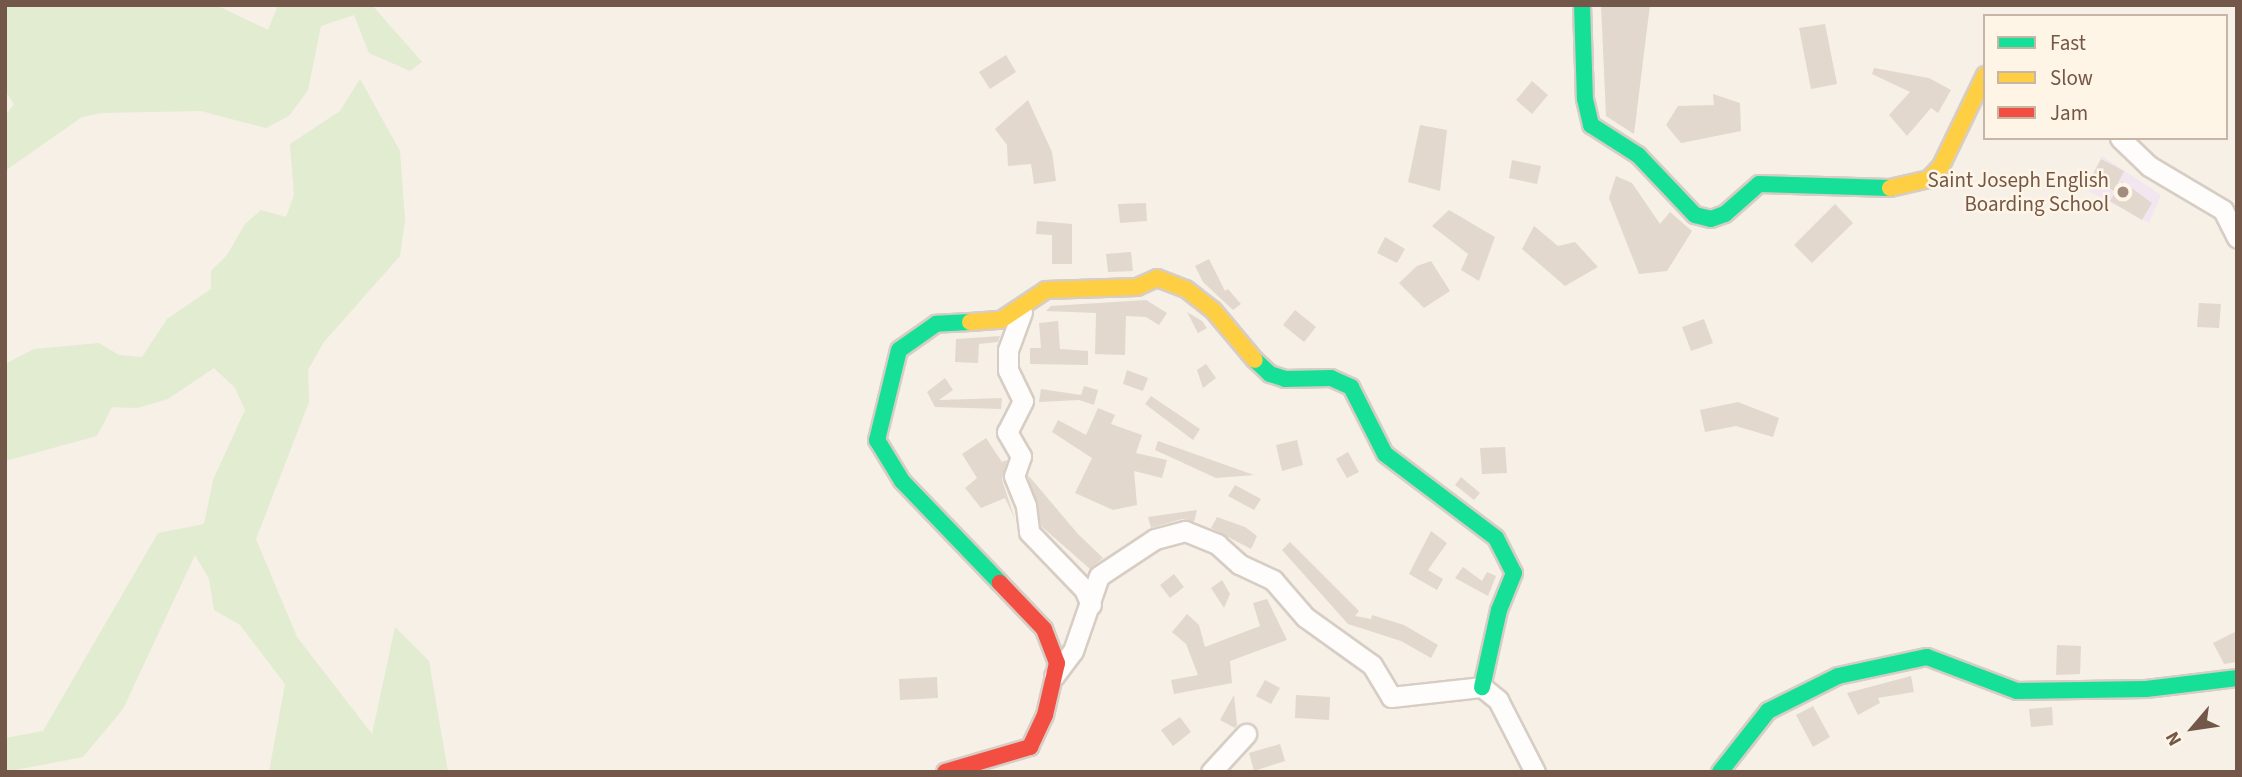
<!DOCTYPE html>
<style>
body{margin:0}
#map{position:relative;width:2242px;height:777px;overflow:hidden;background:#f6f0e6;font-family:"Source Sans 3",sans-serif}
div>[style]{position:absolute}
.education>*{inset:0;background:#f2e6f0}
.green>*{inset:0;background:#e2ecd1}
.building>*{inset:0;background:#e2d8ce}
.roads{filter:drop-shadow(2px 0 #d7cdc4) drop-shadow(-2px 0 #d7cdc4) drop-shadow(0 2px #d7cdc4) drop-shadow(0 -2px #d7cdc4)}
.street>*{height:19px;margin:-9.5px;padding:0 9.5px;transform-origin:9.5px;border-radius:9.5px;background:#fefdfb}
.fast>*{height:16px;margin:-8px;padding:0 8px;transform-origin:8px;border-radius:8px;background:#16e098}
.slow>*{height:16px;margin:-8px;padding:0 8px;transform-origin:8px;border-radius:8px;background:#ffcf43}
.jam>*{height:16px;margin:-8px;padding:0 8px;transform-origin:8px;border-radius:8px;background:#f24e42}
.dots>*{width:19px;height:19px;translate:-50% -50%;box-sizing:border-box;border:4px solid #fff5e6;border-radius:50%}
span{translate:-50% -50%;white-space:nowrap;text-align:center;line-height:1.15;-webkit-text-stroke:5px #fff5e6;paint-order:stroke}
.poi-label{font-size:21px;color:#735748}
.right{translate:-100% -50%;text-align:right}
.frame{position:absolute;inset:0;border:7px solid #735748;pointer-events:none}
.legend{position:absolute;left:1983px;top:14px;width:245px;height:126px;box-sizing:border-box;background:#fff5e6;border:2px solid #c7b6a7;margin:0;padding:9px 12px;list-style:none;font-size:21px;color:#735748}
.legend li{display:flex;align-items:center;gap:14px;height:35px}
.legend b{width:35px;border:2px solid #c7b6a7}
.north{position:absolute;left:2158px;top:693px;width:70px;height:70px;-webkit-text-stroke:5px #fff5e6;paint-order:stroke;rotate:241deg;font-size:19px;font-weight:700;line-height:28px;text-align:center;color:#735748}
.north::after{content:'';display:block;margin:auto;width:24px;height:32px;background:#735748;clip-path:polygon(50% 0,100% 100%,50% 72%,0 100%)}
</style>
<div id="map">
<div class="education">
<div style="clip-path:polygon(2102px 156px,2161px 195px,2149px 223px,2085px 189px)"></div>
</div>
<div class="green">
<div style="clip-path:polygon(5px 5px,216px 5px,268px 30px,278px 5px,372px 5px,422px 62px,410px 71px,369px 53px,354px 15px,321px 26px,308px 90px,289px 116px,266px 128px,201px 111px,101px 113px,82px 117px,5px 171px,5px 116px,14px 104px,5px 91px)"></div>
<div style="clip-path:polygon(360px 79px,400px 151px,405px 220px,400px 256px,323px 343px,308px 370px,309px 402px,256px 539px,297px 637px,372px 734px,395px 627px,429px 661px,448px 772px,269px 772px,285px 684px,240px 625px,214px 610px,209px 579px,195px 555px,123px 709px,83px 757px,5px 772px,5px 738px,43px 731px,158px 533px,204px 524px,213px 480px,245px 410px,235px 388px,214px 368px,168px 399px,137px 408px,112px 407px,97px 436px,5px 461px,5px 364px,34px 349px,99px 343px,119px 355px,142px 357px,167px 319px,211px 289px,211px 271px,227px 255px,245px 224px,261px 210px,286px 217px,294px 195px,290px 144px,340px 111px)"></div>
</div>
<div class="building">
<div style="clip-path:polygon(1601px 5px,1650px 5px,1634px 134px,1606px 116px)"></div>
<div style="clip-path:polygon(1825px 24px,1837px 84px,1811px 89px,1799px 28px)"></div>
<div style="clip-path:polygon(1006px 55px,1016px 72px,990px 89px,979px 72px)"></div>
<div style="clip-path:polygon(1874px 68px,1929px 78px,1951px 90px,1938px 113px,1931px 108px,1907px 136px,1889px 115px,1910px 92px,1872px 74px)"></div>
<div style="clip-path:polygon(1532px 81px,1548px 95px,1532px 114px,1516px 100px)"></div>
<div style="clip-path:polygon(1713px 94px,1740px 103px,1741px 131px,1681px 143px,1666px 125px,1678px 106px,1714px 105px)"></div>
<div style="clip-path:polygon(1028px 100px,1052px 152px,1056px 181px,1034px 184px,1031px 164px,1008px 166px,1007px 145px,995px 129px)"></div>
<div style="clip-path:polygon(1420px 125px,1447px 130px,1440px 191px,1408px 182px)"></div>
<div style="clip-path:polygon(2101px 159px,2124px 171px,2114px 191px,2091px 178px)"></div>
<div style="clip-path:polygon(1512px 160px,1541px 166px,1537px 184px,1509px 178px)"></div>
<div style="clip-path:polygon(1616px 176px,1632px 183px,1660px 224px,1670px 212px,1692px 231px,1667px 271px,1639px 274px,1609px 198px)"></div>
<div style="clip-path:polygon(2122px 181px,2152px 203px,2142px 220px,2110px 201px)"></div>
<div style="clip-path:polygon(1146px 203px,1147px 221px,1120px 223px,1118px 204px)"></div>
<div style="clip-path:polygon(1835px 204px,1853px 223px,1812px 263px,1794px 245px)"></div>
<div style="clip-path:polygon(1449px 210px,1495px 237px,1479px 281px,1461px 270px,1468px 254px,1432px 226px)"></div>
<div style="clip-path:polygon(1037px 221px,1072px 224px,1072px 264px,1052px 264px,1052px 235px,1036px 234px)"></div>
<div style="clip-path:polygon(1534px 226px,1558px 246px,1575px 242px,1598px 267px,1565px 286px,1522px 249px)"></div>
<div style="clip-path:polygon(1385px 237px,1405px 249px,1397px 263px,1377px 253px)"></div>
<div style="clip-path:polygon(1131px 252px,1133px 271px,1108px 272px,1106px 254px)"></div>
<div style="clip-path:polygon(1209px 259px,1225px 291px,1228px 289px,1241px 304px,1233px 310px,1203px 282px,1195px 266px)"></div>
<div style="clip-path:polygon(1431px 261px,1450px 291px,1424px 308px,1399px 283px,1417px 266px)"></div>
<div style="clip-path:polygon(1146px 300px,1167px 313px,1159px 325px,1146px 317px,1126px 316px,1125px 355px,1095px 354px,1096px 313px,1046px 311px,1051px 306px)"></div>
<div style="clip-path:polygon(2199px 303px,2221px 304px,2219px 328px,2197px 327px)"></div>
<div style="clip-path:polygon(1295px 310px,1316px 327px,1304px 342px,1283px 325px)"></div>
<div style="clip-path:polygon(1187px 312px,1202px 321px,1207px 328px,1198px 333px)"></div>
<div style="clip-path:polygon(1704px 319px,1713px 343px,1691px 351px,1682px 327px)"></div>
<div style="clip-path:polygon(1058px 321px,1060px 349px,1088px 351px,1088px 365px,1030px 364px,1030px 348px,1041px 348px,1039px 323px)"></div>
<div style="clip-path:polygon(1000px 336px,998px 342px,979px 344px,978px 363px,955px 362px,956px 339px)"></div>
<div style="clip-path:polygon(1206px 364px,1216px 378px,1203px 388px,1197px 370px)"></div>
<div style="clip-path:polygon(1127px 370px,1148px 378px,1143px 391px,1123px 384px)"></div>
<div style="clip-path:polygon(945px 378px,953px 390px,939px 400px,1002px 398px,1001px 409px,935px 407px,927px 392px)"></div>
<div style="clip-path:polygon(1084px 386px,1098px 390px,1094px 405px,1079px 400px,1039px 402px,1041px 389px,1081px 395px)"></div>
<div style="clip-path:polygon(1151px 396px,1200px 429px,1193px 440px,1145px 404px)"></div>
<div style="clip-path:polygon(1738px 402px,1779px 418px,1773px 437px,1736px 426px,1705px 432px,1700px 410px)"></div>
<div style="clip-path:polygon(1098px 408px,1115px 415px,1111px 424px,1142px 435px,1136px 453px,1167px 460px,1162px 478px,1134px 471px,1137px 505px,1113px 510px,1075px 493px,1092px 458px,1052px 432px,1058px 420px,1086px 435px)"></div>
<div style="clip-path:polygon(986px 438px,1002px 462px,1007px 460px,1002px 480px,1015px 519px,1005px 498px,981px 508px,965px 488px,977px 478px,962px 454px)"></div>
<div style="clip-path:polygon(1297px 440px,1303px 465px,1282px 471px,1276px 445px)"></div>
<div style="clip-path:polygon(1158px 441px,1254px 475px,1216px 478px,1155px 450px)"></div>
<div style="clip-path:polygon(1505px 447px,1507px 473px,1482px 474px,1480px 448px)"></div>
<div style="clip-path:polygon(1348px 452px,1359px 472px,1347px 478px,1336px 459px)"></div>
<div style="clip-path:polygon(1028px 475px,1078px 534px,1103px 558px,1090px 569px,1041px 526px)"></div>
<div style="clip-path:polygon(1461px 477px,1480px 493px,1474px 500px,1455px 485px)"></div>
<div style="clip-path:polygon(1235px 485px,1261px 499px,1254px 510px,1228px 496px)"></div>
<div style="clip-path:polygon(1197px 510px,1194px 522px,1182px 519px,1151px 528px,1148px 517px)"></div>
<div style="clip-path:polygon(1217px 517px,1245px 527px,1257px 536px,1251px 549px,1211px 528px)"></div>
<div style="clip-path:polygon(1431px 531px,1447px 543px,1428px 570px,1443px 579px,1437px 590px,1409px 574px)"></div>
<div style="clip-path:polygon(1290px 542px,1359px 611px,1355px 616px,1371px 619px,1372px 615px,1404px 625px,1438px 645px,1431px 658px,1401px 641px,1348px 624px,1282px 550px)"></div>
<div style="clip-path:polygon(1463px 567px,1482px 581px,1487px 572px,1496px 576px,1488px 596px,1455px 578px)"></div>
<div style="clip-path:polygon(1174px 574px,1184px 587px,1170px 598px,1160px 585px)"></div>
<div style="clip-path:polygon(1222px 580px,1230px 594px,1224px 608px,1211px 588px)"></div>
<div style="clip-path:polygon(1267px 599px,1287px 640px,1230px 661px,1232px 683px,1174px 694px,1171px 680px,1198px 675px,1186px 644px,1172px 632px,1187px 614px,1199px 625px,1205px 647px,1260px 626px,1253px 603px)"></div>
<div style="clip-path:polygon(2237px 631px,2237px 662px,2224px 664px,2213px 643px)"></div>
<div style="clip-path:polygon(2057px 645px,2081px 646px,2080px 674px,2056px 675px)"></div>
<div style="clip-path:polygon(1911px 676px,1914px 692px,1878px 698px,1880px 703px,1858px 715px,1847px 693px)"></div>
<div style="clip-path:polygon(937px 677px,938px 698px,900px 700px,899px 679px)"></div>
<div style="clip-path:polygon(1265px 680px,1280px 688px,1271px 704px,1256px 696px)"></div>
<div style="clip-path:polygon(1234px 695px,1237px 725px,1235px 728px,1220px 720px)"></div>
<div style="clip-path:polygon(1296px 695px,1330px 697px,1329px 720px,1295px 718px)"></div>
<div style="clip-path:polygon(1813px 706px,1830px 737px,1813px 747px,1796px 715px)"></div>
<div style="clip-path:polygon(2052px 707px,2053px 725px,2031px 727px,2029px 709px)"></div>
<div style="clip-path:polygon(1180px 717px,1191px 732px,1173px 746px,1161px 730px)"></div>
<div style="clip-path:polygon(1280px 744px,1285px 761px,1254px 771px,1249px 753px)"></div>
</div>
<div class="roads">
<div class="street">
<div style="left:2120px;top:138px;width:40px;rotate:44deg"></div>
<div style="left:2149px;top:166px;width:86px;rotate:30.7deg"></div>
<div style="left:2223px;top:210px;width:31px;rotate:63deg"></div>
<div style="left:1022px;top:312px;width:40px;rotate:110.2deg"></div>
<div style="left:1008px;top:350px;width:20px;rotate:90deg"></div>
<div style="left:1008px;top:370px;width:34px;rotate:64deg"></div>
<div style="left:1023px;top:401px;width:35px;rotate:117deg"></div>
<div style="left:1007px;top:432px;width:28px;rotate:60deg"></div>
<div style="left:1021px;top:456px;width:21px;rotate:109deg"></div>
<div style="left:1014px;top:476px;width:32px;rotate:68deg"></div>
<div style="left:1026px;top:506px;width:26px;rotate:83deg"></div>
<div style="left:1029px;top:532px;width:79px;rotate:46deg"></div>
<div style="left:1084px;top:589px;width:17px;rotate:66deg"></div>
<div style="left:1054px;top:676px;width:31px;rotate:-53deg"></div>
<div style="left:1073px;top:651px;width:79px;rotate:-70.9deg"></div>
<div style="left:1099px;top:576px;width:67px;rotate:-33.5deg"></div>
<div style="left:1155px;top:539px;width:31px;rotate:-15deg"></div>
<div style="left:1185px;top:531px;width:35px;rotate:22deg"></div>
<div style="left:1217px;top:544px;width:30px;rotate:42deg"></div>
<div style="left:1239px;top:564px;width:38px;rotate:25deg"></div>
<div style="left:1273px;top:580px;width:49px;rotate:49.1deg"></div>
<div style="left:1305px;top:617px;width:82px;rotate:35.6deg"></div>
<div style="left:1372px;top:665px;width:37px;rotate:59deg"></div>
<div style="left:1391px;top:697px;width:92px;rotate:-6.3deg"></div>
<div style="left:1482px;top:687px;width:21px;rotate:39deg"></div>
<div style="left:1498px;top:700px;width:81px;rotate:62.8deg"></div>
<div style="left:1211px;top:772px;width:52px;rotate:-47.4deg"></div>
</div>
<div class="fast">
<div style="left:1582px;top:5px;width:94px;rotate:88.2deg"></div>
<div style="left:1585px;top:99px;width:27px;rotate:77deg"></div>
<div style="left:1591px;top:125px;width:56px;rotate:32.6deg"></div>
<div style="left:1638px;top:155px;width:83px;rotate:46.5deg"></div>
<div style="left:1695px;top:215px;width:16px;rotate:14deg"></div>
<div style="left:1711px;top:219px;width:15px;rotate:-20deg"></div>
<div style="left:1725px;top:214px;width:45px;rotate:-41.4deg"></div>
<div style="left:1759px;top:184px;width:131px;rotate:1.7deg"></div>
<div style="left:970px;top:322px;width:34px;rotate:177deg"></div>
<div style="left:936px;top:324px;width:45px;rotate:144.9deg"></div>
<div style="left:899px;top:350px;width:93px;rotate:103.7deg"></div>
<div style="left:877px;top:440px;width:48px;rotate:58.6deg"></div>
<div style="left:902px;top:481px;width:141px;rotate:46.1deg"></div>
<div style="left:1255px;top:360px;width:21px;rotate:43deg"></div>
<div style="left:1270px;top:374px;width:16px;rotate:18deg"></div>
<div style="left:1285px;top:379px;width:46px;rotate:-1.2deg"></div>
<div style="left:1331px;top:378px;width:22px;rotate:24deg"></div>
<div style="left:1351px;top:387px;width:75px;rotate:63.1deg"></div>
<div style="left:1385px;top:454px;width:139px;rotate:37.1deg"></div>
<div style="left:1496px;top:538px;width:39px;rotate:63deg"></div>
<div style="left:1514px;top:573px;width:40px;rotate:112deg"></div>
<div style="left:1499px;top:610px;width:79px;rotate:102.4deg"></div>
<div style="left:1720px;top:772px;width:78px;rotate:-51.8deg"></div>
<div style="left:1768px;top:711px;width:78px;rotate:-26.6deg"></div>
<div style="left:1838px;top:676px;width:91px;rotate:-12.1deg"></div>
<div style="left:1927px;top:657px;width:96px;rotate:20.7deg"></div>
<div style="left:2017px;top:691px;width:129px;rotate:-0.9deg"></div>
<div style="left:2146px;top:689px;width:92px;rotate:-6.9deg"></div>
</div>
<div class="slow">
<div style="left:1890px;top:188px;width:40px;rotate:-13deg"></div>
<div style="left:1929px;top:179px;width:18px;rotate:-47deg"></div>
<div style="left:1941px;top:166px;width:101px;rotate:-64.2deg"></div>
<div style="left:970px;top:322px;width:31px;rotate:-4deg"></div>
<div style="left:1001px;top:320px;width:54px;rotate:-33.7deg"></div>
<div style="left:1046px;top:290px;width:91px;rotate:-1.9deg"></div>
<div style="left:1137px;top:287px;width:22px;rotate:-24deg"></div>
<div style="left:1157px;top:278px;width:31px;rotate:21deg"></div>
<div style="left:1186px;top:289px;width:34px;rotate:38deg"></div>
<div style="left:1213px;top:310px;width:65px;rotate:50deg"></div>
</div>
<div class="jam">
<div style="left:945px;top:772px;width:89px;rotate:-16.4deg"></div>
<div style="left:1030px;top:747px;width:35px;rotate:-65deg"></div>
<div style="left:1045px;top:715px;width:53px;rotate:-77deg"></div>
<div style="left:1057px;top:663px;width:36px;rotate:-111deg"></div>
<div style="left:1044px;top:629px;width:64px;rotate:-133.7deg"></div>
</div>
</div>
<div class="dots">
<div style="left:2123px;top:192px;background:#a18d7f"></div>
</div>
<div class="poi-label">
<span class="right" style="left:2109px;top:192px">Saint Joseph English<br>Boarding School</span>
</div>
<div class="frame"></div>
<ul class="legend">
<li><b style="height:9px;background:#16e098"></b>Fast</li>
<li><b style="height:9px;background:#ffcf43"></b>Slow</li>
<li><b style="height:9px;background:#f24e42"></b>Jam</li>
</ul>
<div class="north">N</div>
</div>
